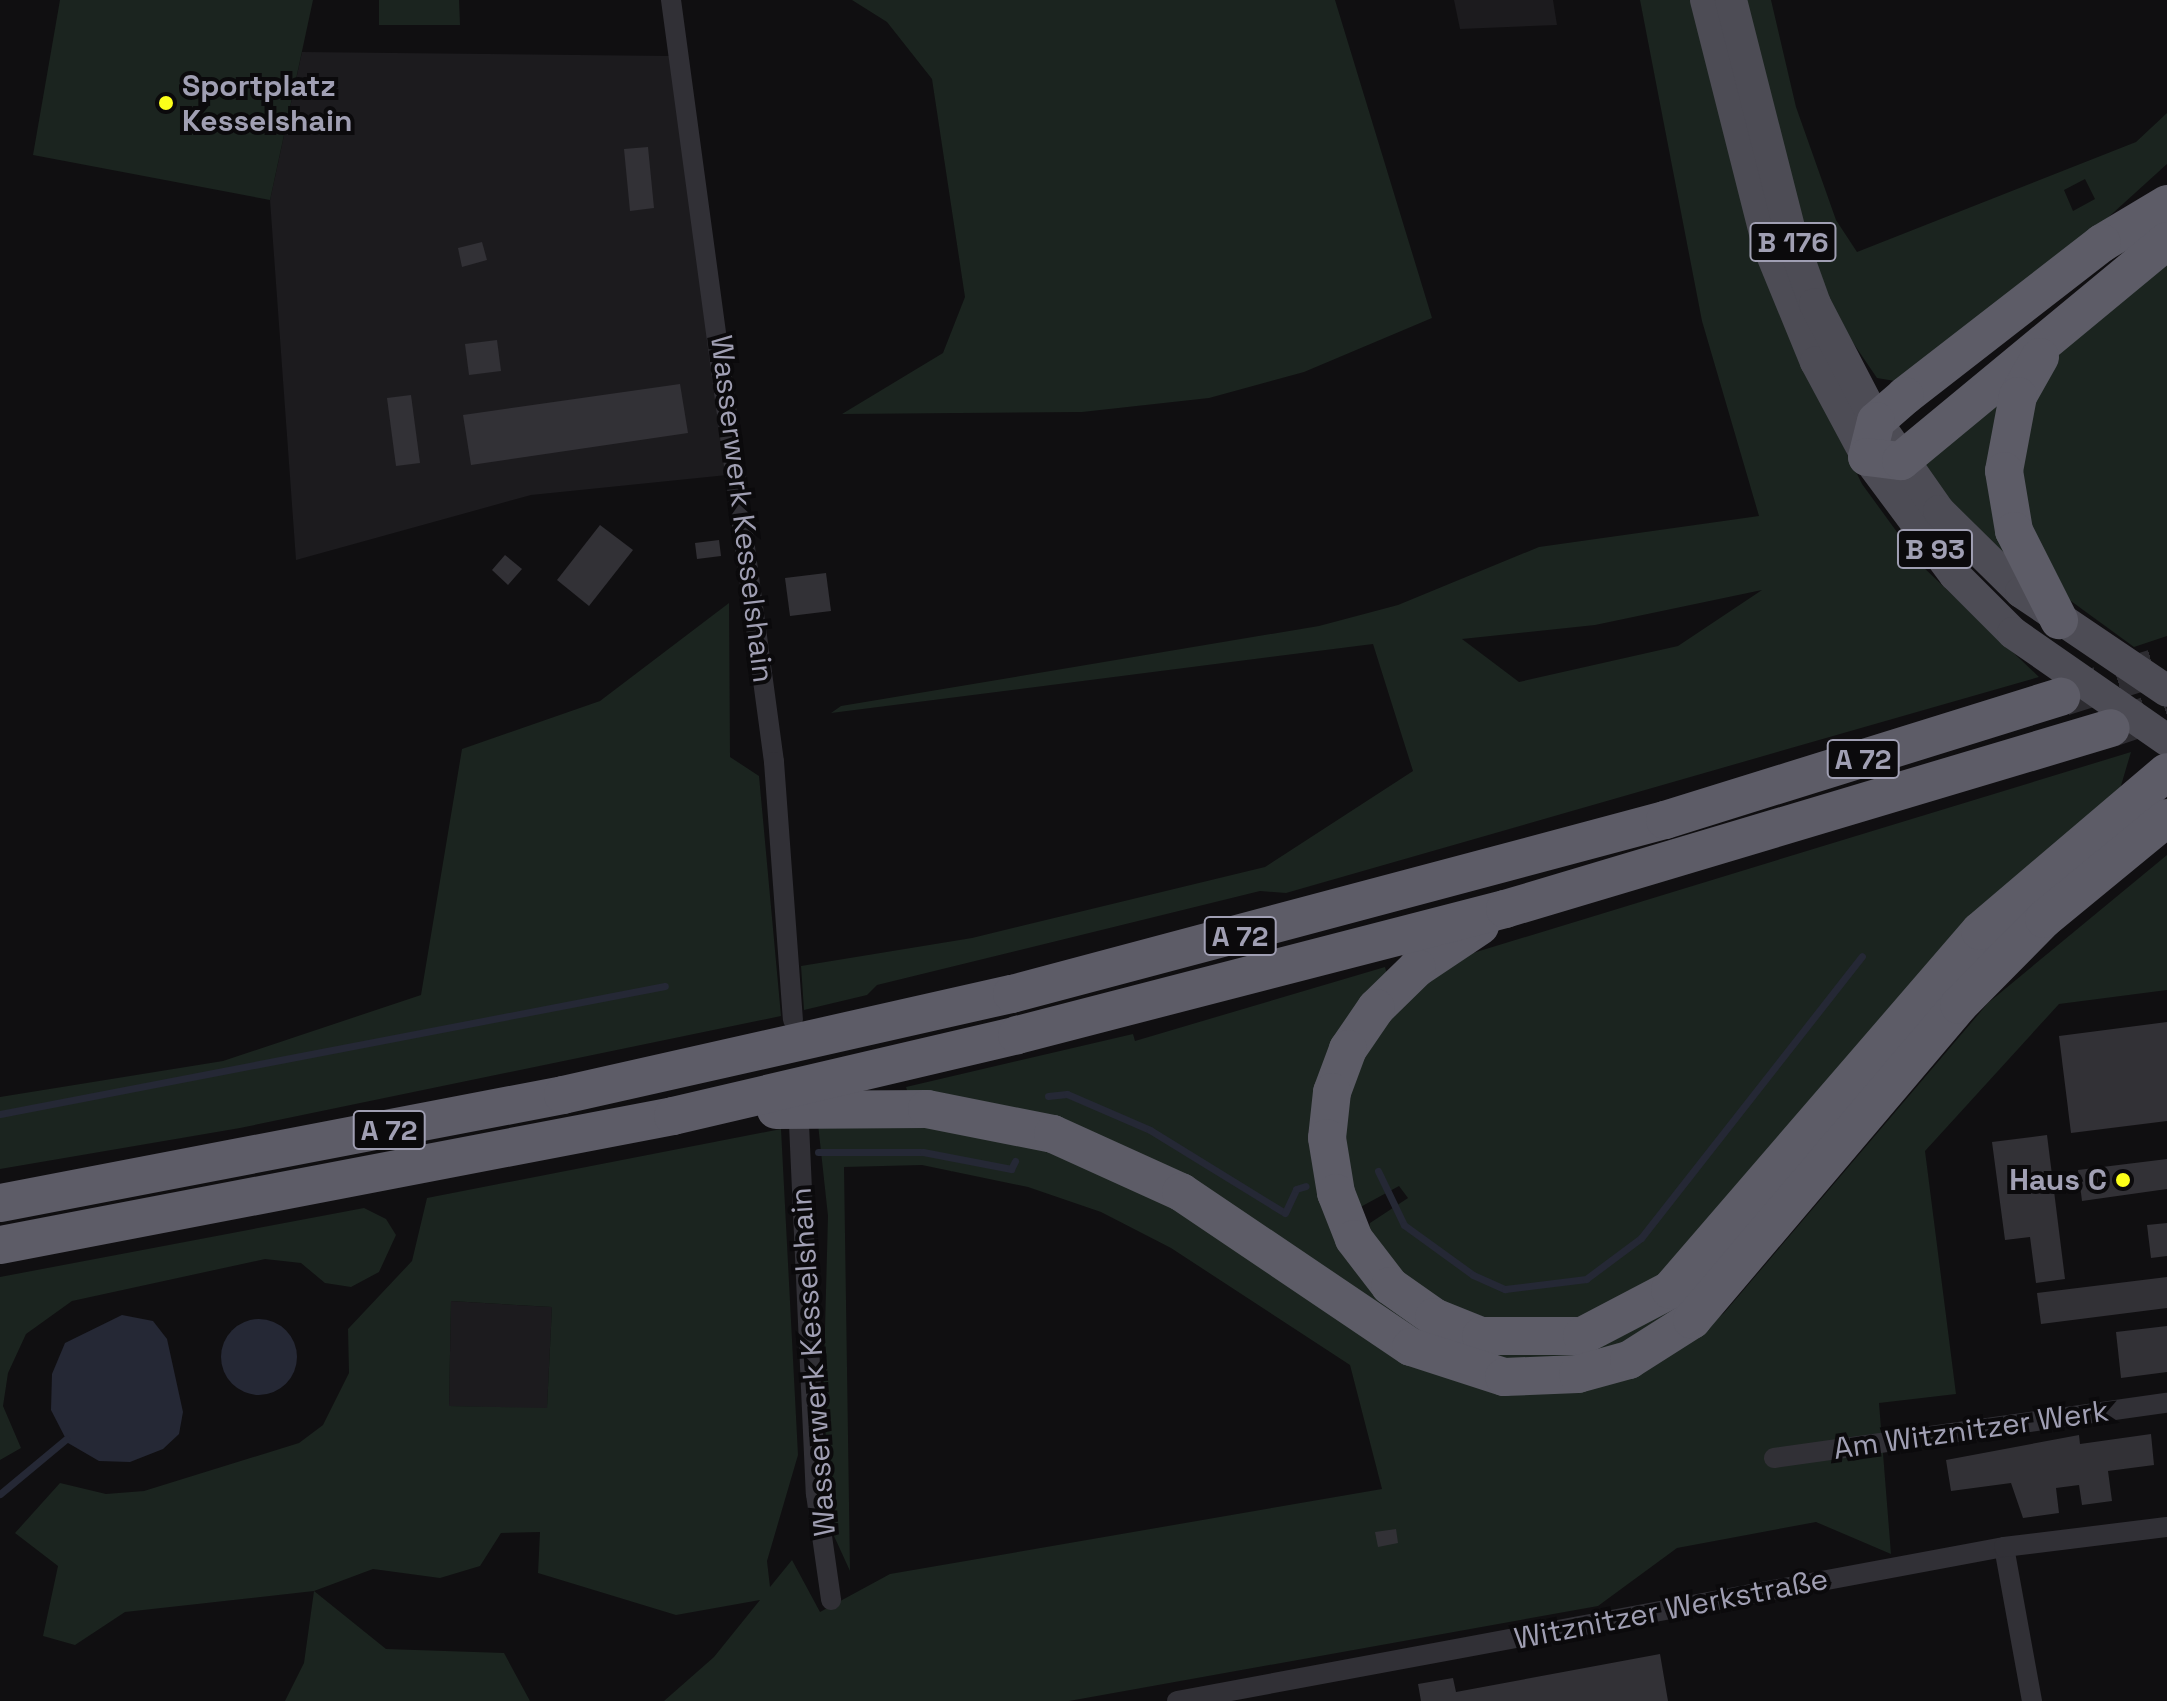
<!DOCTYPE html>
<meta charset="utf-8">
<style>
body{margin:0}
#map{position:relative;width:2167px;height:1701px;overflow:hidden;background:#100f11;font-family:"Space Grotesk",sans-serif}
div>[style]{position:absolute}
.built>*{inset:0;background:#1c1b1e}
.green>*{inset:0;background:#1b241f}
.water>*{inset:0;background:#252835}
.round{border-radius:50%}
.stream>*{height:7px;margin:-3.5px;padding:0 3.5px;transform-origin:3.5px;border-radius:3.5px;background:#252835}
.building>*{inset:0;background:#323136}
.motorway-tunnel>*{height:38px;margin-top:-19px;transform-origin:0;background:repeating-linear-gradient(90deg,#2d2c31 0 38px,transparent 0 57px)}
.minor>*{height:20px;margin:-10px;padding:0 10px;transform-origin:10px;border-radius:10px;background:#313036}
.primary>*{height:32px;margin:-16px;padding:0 16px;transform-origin:16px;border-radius:16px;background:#4d4c55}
.motorway>*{height:38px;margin:-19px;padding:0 19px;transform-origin:19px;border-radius:19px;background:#5d5c67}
.dots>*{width:22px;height:22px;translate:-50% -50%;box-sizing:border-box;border:4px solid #0b0a0c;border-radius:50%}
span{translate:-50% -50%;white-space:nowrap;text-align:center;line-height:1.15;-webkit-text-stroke:8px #0b0a0c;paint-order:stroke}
.shield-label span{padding:2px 6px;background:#0b0a0c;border:2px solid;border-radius:6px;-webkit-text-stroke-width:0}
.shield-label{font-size:28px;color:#a09fb3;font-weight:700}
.poi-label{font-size:30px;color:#a09fb3;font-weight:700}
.left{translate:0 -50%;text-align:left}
.right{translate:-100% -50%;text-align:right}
.street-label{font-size:30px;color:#a09fb3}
</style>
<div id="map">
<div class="built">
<div style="clip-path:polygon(1454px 0,1553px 0,1557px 25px,1460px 29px)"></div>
<div style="clip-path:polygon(302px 52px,670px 56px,737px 474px,531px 495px,296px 560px,270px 200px)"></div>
<div style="clip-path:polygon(451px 1301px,552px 1307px,547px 1409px,449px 1406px)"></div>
</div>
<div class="green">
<div style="clip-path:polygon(60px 0,313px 0,270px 200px,33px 155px)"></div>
<div style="clip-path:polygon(379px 0,459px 0,460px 25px,379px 25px)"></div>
<div style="clip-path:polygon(852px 0,1335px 0,1432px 318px,1304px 372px,1209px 398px,1082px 412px,842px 414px,943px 353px,965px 297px,932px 79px,887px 22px)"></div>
<div style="clip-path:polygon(evenodd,1640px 0,1695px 0,1813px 384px,1862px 484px,1921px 565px,2039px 677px,1286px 893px,1260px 891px,877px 985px,867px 995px,804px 1010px,801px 966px,972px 938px,1265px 867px,1413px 771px,1373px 644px,831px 713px,841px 706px,1319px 626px,1398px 605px,1539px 547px,1759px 516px,1702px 321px,1640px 0,1762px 590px,1678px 646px,1519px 682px,1462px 639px,1595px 625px,1762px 590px)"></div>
<div style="clip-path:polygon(evenodd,1739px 0,1771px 0,1796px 107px,1836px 220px,1857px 252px,2136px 142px,2167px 113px,2167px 164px,2059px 262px,1901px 382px,1877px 378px,1826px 303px,1739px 0,2085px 179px,2095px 199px,2073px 211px,2064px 190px,2085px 179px)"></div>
<div style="clip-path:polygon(2167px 256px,2167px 636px,2134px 647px,2064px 596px,2018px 497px,2021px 429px,2052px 355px)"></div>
<div style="clip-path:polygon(2009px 388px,2022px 575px,1920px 468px)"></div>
<div style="clip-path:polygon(729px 603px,730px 757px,759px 776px,781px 1016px,240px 1128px,0 1169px,0 1097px,223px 1061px,421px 995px,462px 749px,600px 701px)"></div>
<div style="clip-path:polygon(2131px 752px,2120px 789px,1659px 1283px,1582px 1322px,1484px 1323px,1417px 1292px,1368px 1236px,1370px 1223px,1408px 1198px,1399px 1186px,1355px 1210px,1340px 1116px,1367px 1035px,1450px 960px)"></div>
<div style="clip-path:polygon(evenodd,2167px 855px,2167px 990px,2059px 1004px,1925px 1151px,1956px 1394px,1879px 1403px,1891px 1554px,1816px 1522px,1677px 1548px,1598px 1606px,1069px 1701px,664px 1701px,714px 1657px,760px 1600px,676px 1615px,538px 1573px,540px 1532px,501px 1533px,480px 1566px,440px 1578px,373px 1569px,314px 1591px,386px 1649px,504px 1653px,530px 1701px,285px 1701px,304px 1663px,314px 1591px,125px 1612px,75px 1645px,43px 1636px,58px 1566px,15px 1533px,60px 1483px,106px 1494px,144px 1491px,299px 1443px,323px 1425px,349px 1373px,348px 1329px,412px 1261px,427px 1198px,781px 1129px,798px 1455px,767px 1561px,770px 1587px,792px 1560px,820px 1612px,890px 1574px,1382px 1489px,1350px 1365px,1171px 1248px,1101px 1212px,1028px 1187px,922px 1165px,844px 1167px,850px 1571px,834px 1536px,823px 1402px,828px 1216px,818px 1124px,943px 1126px,1082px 1159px,1521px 1393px,1599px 1387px,1685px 1346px,1724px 1313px,1988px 1003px,2167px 855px,451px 1301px,552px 1307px,547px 1408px,449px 1406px,451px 1301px)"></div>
<div style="clip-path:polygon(1385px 967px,1388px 978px,1336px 1046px,1336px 1229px,1509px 1352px,1713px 1264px,1668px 1322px,1591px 1358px,1516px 1366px,1429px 1344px,1224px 1204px,909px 1097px,906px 1087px,1133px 1034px,1135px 1041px)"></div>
<div style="clip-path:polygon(364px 1208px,386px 1219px,396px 1235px,379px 1272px,351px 1287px,325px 1283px,301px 1263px,265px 1259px,72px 1301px,26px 1334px,8px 1373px,3px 1406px,21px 1448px,0 1460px,0 1277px)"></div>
</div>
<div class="water">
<div style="clip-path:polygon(122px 1315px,153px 1321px,167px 1339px,183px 1412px,179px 1434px,163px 1449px,130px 1462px,99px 1461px,68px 1443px,51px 1410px,52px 1374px,65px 1343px)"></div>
<div class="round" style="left:221px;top:1319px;width:76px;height:76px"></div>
</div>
<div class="stream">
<div style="left:1048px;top:1096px;width:19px;rotate:-6deg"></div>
<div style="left:1067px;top:1094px;width:90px;rotate:23.4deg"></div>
<div style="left:1150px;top:1130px;width:158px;rotate:31.6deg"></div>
<div style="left:1285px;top:1213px;width:26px;rotate:-65deg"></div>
<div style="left:1296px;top:1189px;width:10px;rotate:-17deg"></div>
<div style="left:0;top:1114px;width:677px;rotate:-10.9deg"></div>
<div style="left:818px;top:1152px;width:105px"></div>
<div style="left:923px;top:1152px;width:90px;rotate:10.9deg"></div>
<div style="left:1011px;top:1169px;width:9px;rotate:-63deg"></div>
<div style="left:1378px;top:1171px;width:60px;rotate:64.3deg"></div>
<div style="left:1404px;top:1225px;width:85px;rotate:35.9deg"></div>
<div style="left:1473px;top:1275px;width:35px;rotate:24deg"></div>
<div style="left:1505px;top:1289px;width:82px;rotate:-7deg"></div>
<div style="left:1586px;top:1279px;width:69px;rotate:-36.7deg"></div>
<div style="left:1641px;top:1238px;width:358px;rotate:-51.9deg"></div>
<div style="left:0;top:1494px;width:86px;rotate:-39.8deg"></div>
</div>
<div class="building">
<div style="clip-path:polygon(648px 147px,654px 208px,630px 211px,624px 149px)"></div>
<div style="clip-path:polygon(482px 242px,487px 260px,462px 267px,458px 248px)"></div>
<div style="clip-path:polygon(497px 340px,501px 371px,469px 375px,465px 344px)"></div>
<div style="clip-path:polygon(680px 384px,688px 433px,471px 465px,463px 415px)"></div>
<div style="clip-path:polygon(411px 395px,420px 463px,396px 466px,387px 398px)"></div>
<div style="clip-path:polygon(600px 525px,633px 550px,589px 606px,557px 580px)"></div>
<div style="clip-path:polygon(719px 540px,721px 556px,697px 559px,695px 543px)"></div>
<div style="clip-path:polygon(505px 555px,522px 569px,508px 585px,492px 570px)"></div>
<div style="clip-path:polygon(826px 573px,831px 611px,790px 616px,785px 578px)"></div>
<div style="clip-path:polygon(2167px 1022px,2167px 1121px,2071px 1133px,2059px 1036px)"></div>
<div style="clip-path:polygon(2047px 1135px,2065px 1279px,2036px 1283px,2030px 1237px,2005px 1240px,1992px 1142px)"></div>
<div style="clip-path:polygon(2167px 1159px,2167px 1189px,2082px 1201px,2078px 1170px)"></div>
<div style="clip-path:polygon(2167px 1223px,2167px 1256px,2151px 1258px,2147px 1225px)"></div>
<div style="clip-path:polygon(2167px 1277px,2167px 1308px,2041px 1324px,2037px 1293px)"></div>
<div style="clip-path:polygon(2167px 1326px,2167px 1372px,2121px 1378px,2116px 1332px)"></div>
<div style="clip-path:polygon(2151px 1434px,2154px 1465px,2108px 1471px,2112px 1501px,2082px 1505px,2079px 1485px,2056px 1488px,2059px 1513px,2023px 1518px,2011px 1483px,1951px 1491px,1946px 1460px,2079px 1435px,2080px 1444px)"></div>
<div style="clip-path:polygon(1396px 1529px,1398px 1543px,1378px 1547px,1375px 1532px)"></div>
<div style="clip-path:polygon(1660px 1654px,1668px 1701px,1421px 1701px,1418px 1684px,1453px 1678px,1456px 1692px)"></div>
</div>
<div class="motorway-tunnel">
<div style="left:2063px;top:697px;width:109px;rotate:-17.6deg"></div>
<div style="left:2111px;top:728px;width:59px;rotate:-18.7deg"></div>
</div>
<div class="minor">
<div style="left:671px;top:0;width:769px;rotate:82.3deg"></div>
<div style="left:774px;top:762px;width:258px;rotate:85.8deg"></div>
<div style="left:799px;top:1124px;width:370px;rotate:87.4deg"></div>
<div style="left:816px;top:1494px;width:107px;rotate:81.9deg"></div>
<div style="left:1774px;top:1458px;width:397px;rotate:-8deg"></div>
<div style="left:2004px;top:1547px;width:157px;rotate:79.7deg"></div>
<div style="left:1177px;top:1701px;width:841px;rotate:-10.55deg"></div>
<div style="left:2004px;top:1547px;width:164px;rotate:-7deg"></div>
</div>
<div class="primary">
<div style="left:1706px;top:0;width:253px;rotate:75.8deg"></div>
<div style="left:1768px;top:245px;width:126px;rotate:67.7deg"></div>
<div style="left:1816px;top:362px;width:108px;rotate:61.8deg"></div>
<div style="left:1867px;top:457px;width:147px;rotate:53.3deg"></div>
<div style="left:1955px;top:575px;width:82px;rotate:45deg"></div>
<div style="left:2013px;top:633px;width:188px;rotate:34.8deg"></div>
<div style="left:1731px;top:0;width:248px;rotate:75.7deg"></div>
<div style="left:1792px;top:240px;width:68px;rotate:70.2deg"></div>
<div style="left:1815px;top:304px;width:132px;rotate:62.5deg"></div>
<div style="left:1876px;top:421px;width:110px;rotate:55deg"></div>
<div style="left:1939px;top:511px;width:115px;rotate:44.6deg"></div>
<div style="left:2021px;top:592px;width:176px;rotate:34.1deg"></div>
</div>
<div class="motorway">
<div style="left:2167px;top:204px;width:76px;rotate:149deg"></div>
<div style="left:2102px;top:243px;width:249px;rotate:142.2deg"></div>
<div style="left:1905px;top:396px;width:38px;rotate:139deg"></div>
<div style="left:1876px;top:421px;width:37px;rotate:104deg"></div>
<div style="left:1867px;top:457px;width:34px;rotate:7deg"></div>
<div style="left:1901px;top:461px;width:345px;rotate:-39.6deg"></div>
<div style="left:2040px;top:357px;width:45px;rotate:119.4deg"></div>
<div style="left:2018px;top:396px;width:76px;rotate:100.6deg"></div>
<div style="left:2004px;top:471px;width:61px;rotate:80.5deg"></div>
<div style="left:2014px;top:531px;width:100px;rotate:63.2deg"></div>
<div style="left:1480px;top:926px;width:76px;rotate:146.3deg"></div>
<div style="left:1417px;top:968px;width:57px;rotate:135.7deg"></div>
<div style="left:1376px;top:1008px;width:50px;rotate:124.3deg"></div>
<div style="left:1348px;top:1049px;width:46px;rotate:110.4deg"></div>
<div style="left:1332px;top:1092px;width:46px;rotate:96.2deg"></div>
<div style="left:1327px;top:1138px;width:56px;rotate:80.7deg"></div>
<div style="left:1336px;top:1193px;width:49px;rotate:68.6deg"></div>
<div style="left:1354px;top:1239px;width:59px;rotate:52.5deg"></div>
<div style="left:1390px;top:1286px;width:54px;rotate:35.2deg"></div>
<div style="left:1434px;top:1317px;width:51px;rotate:22deg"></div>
<div style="left:1481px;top:1336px;width:101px"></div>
<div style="left:1582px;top:1336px;width:99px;rotate:-27.6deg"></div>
<div style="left:1670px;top:1290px;width:474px;rotate:-49.2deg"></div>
<div style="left:1980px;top:931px;width:245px;rotate:-40.4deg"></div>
<div style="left:776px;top:1110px;width:151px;rotate:-0.4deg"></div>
<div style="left:927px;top:1109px;width:128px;rotate:11.2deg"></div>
<div style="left:1053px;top:1134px;width:141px;rotate:24.4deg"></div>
<div style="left:1181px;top:1192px;width:277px;rotate:34deg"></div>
<div style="left:1411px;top:1347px;width:98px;rotate:17.9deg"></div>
<div style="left:1504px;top:1377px;width:74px;rotate:-2.3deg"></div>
<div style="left:1578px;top:1374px;width:53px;rotate:-15.4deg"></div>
<div style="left:1629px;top:1360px;width:75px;rotate:-32.4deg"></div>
<div style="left:1692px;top:1320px;width:413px;rotate:-49.7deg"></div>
<div style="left:1959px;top:1005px;width:121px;rotate:-45.3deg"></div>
<div style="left:2044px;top:919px;width:159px;rotate:-39.4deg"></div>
<div style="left:0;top:1203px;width:573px;rotate:-10.86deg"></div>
<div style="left:563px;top:1095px;width:460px;rotate:-12.7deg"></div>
<div style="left:1012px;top:994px;width:676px;rotate:-14.92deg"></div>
<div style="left:1665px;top:820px;width:415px;rotate:-17.3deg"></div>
<div style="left:0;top:1245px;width:685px;rotate:-10.85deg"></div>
<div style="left:673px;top:1116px;width:353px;rotate:-13.2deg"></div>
<div style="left:1017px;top:1035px;width:504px;rotate:-14.48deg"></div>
<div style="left:1505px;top:909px;width:632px;rotate:-16.63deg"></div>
</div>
<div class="dots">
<div style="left:166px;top:103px;background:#fcff19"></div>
<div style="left:2123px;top:1180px;background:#fcff19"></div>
</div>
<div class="shield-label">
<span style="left:1793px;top:242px">B 176</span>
<span style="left:1935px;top:549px">B 93</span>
<span style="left:1863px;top:759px">A 72</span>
<span style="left:1240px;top:936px">A 72</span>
<span style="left:389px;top:1130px">A 72</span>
</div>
<div class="poi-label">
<span class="left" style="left:182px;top:103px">Sportplatz<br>Kesselshain</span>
<span class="right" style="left:2107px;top:1180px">Haus C</span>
</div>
<div class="street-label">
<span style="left:742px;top:509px;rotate:83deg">Wasserwerk Kesselshain</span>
<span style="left:813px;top:1362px;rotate:-94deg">Wasserwerk Kesselshain</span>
<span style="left:1971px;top:1430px;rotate:-8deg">Am Witznitzer Werk</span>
<span style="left:1671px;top:1609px;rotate:-11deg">Witznitzer Werkstraße</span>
</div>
</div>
